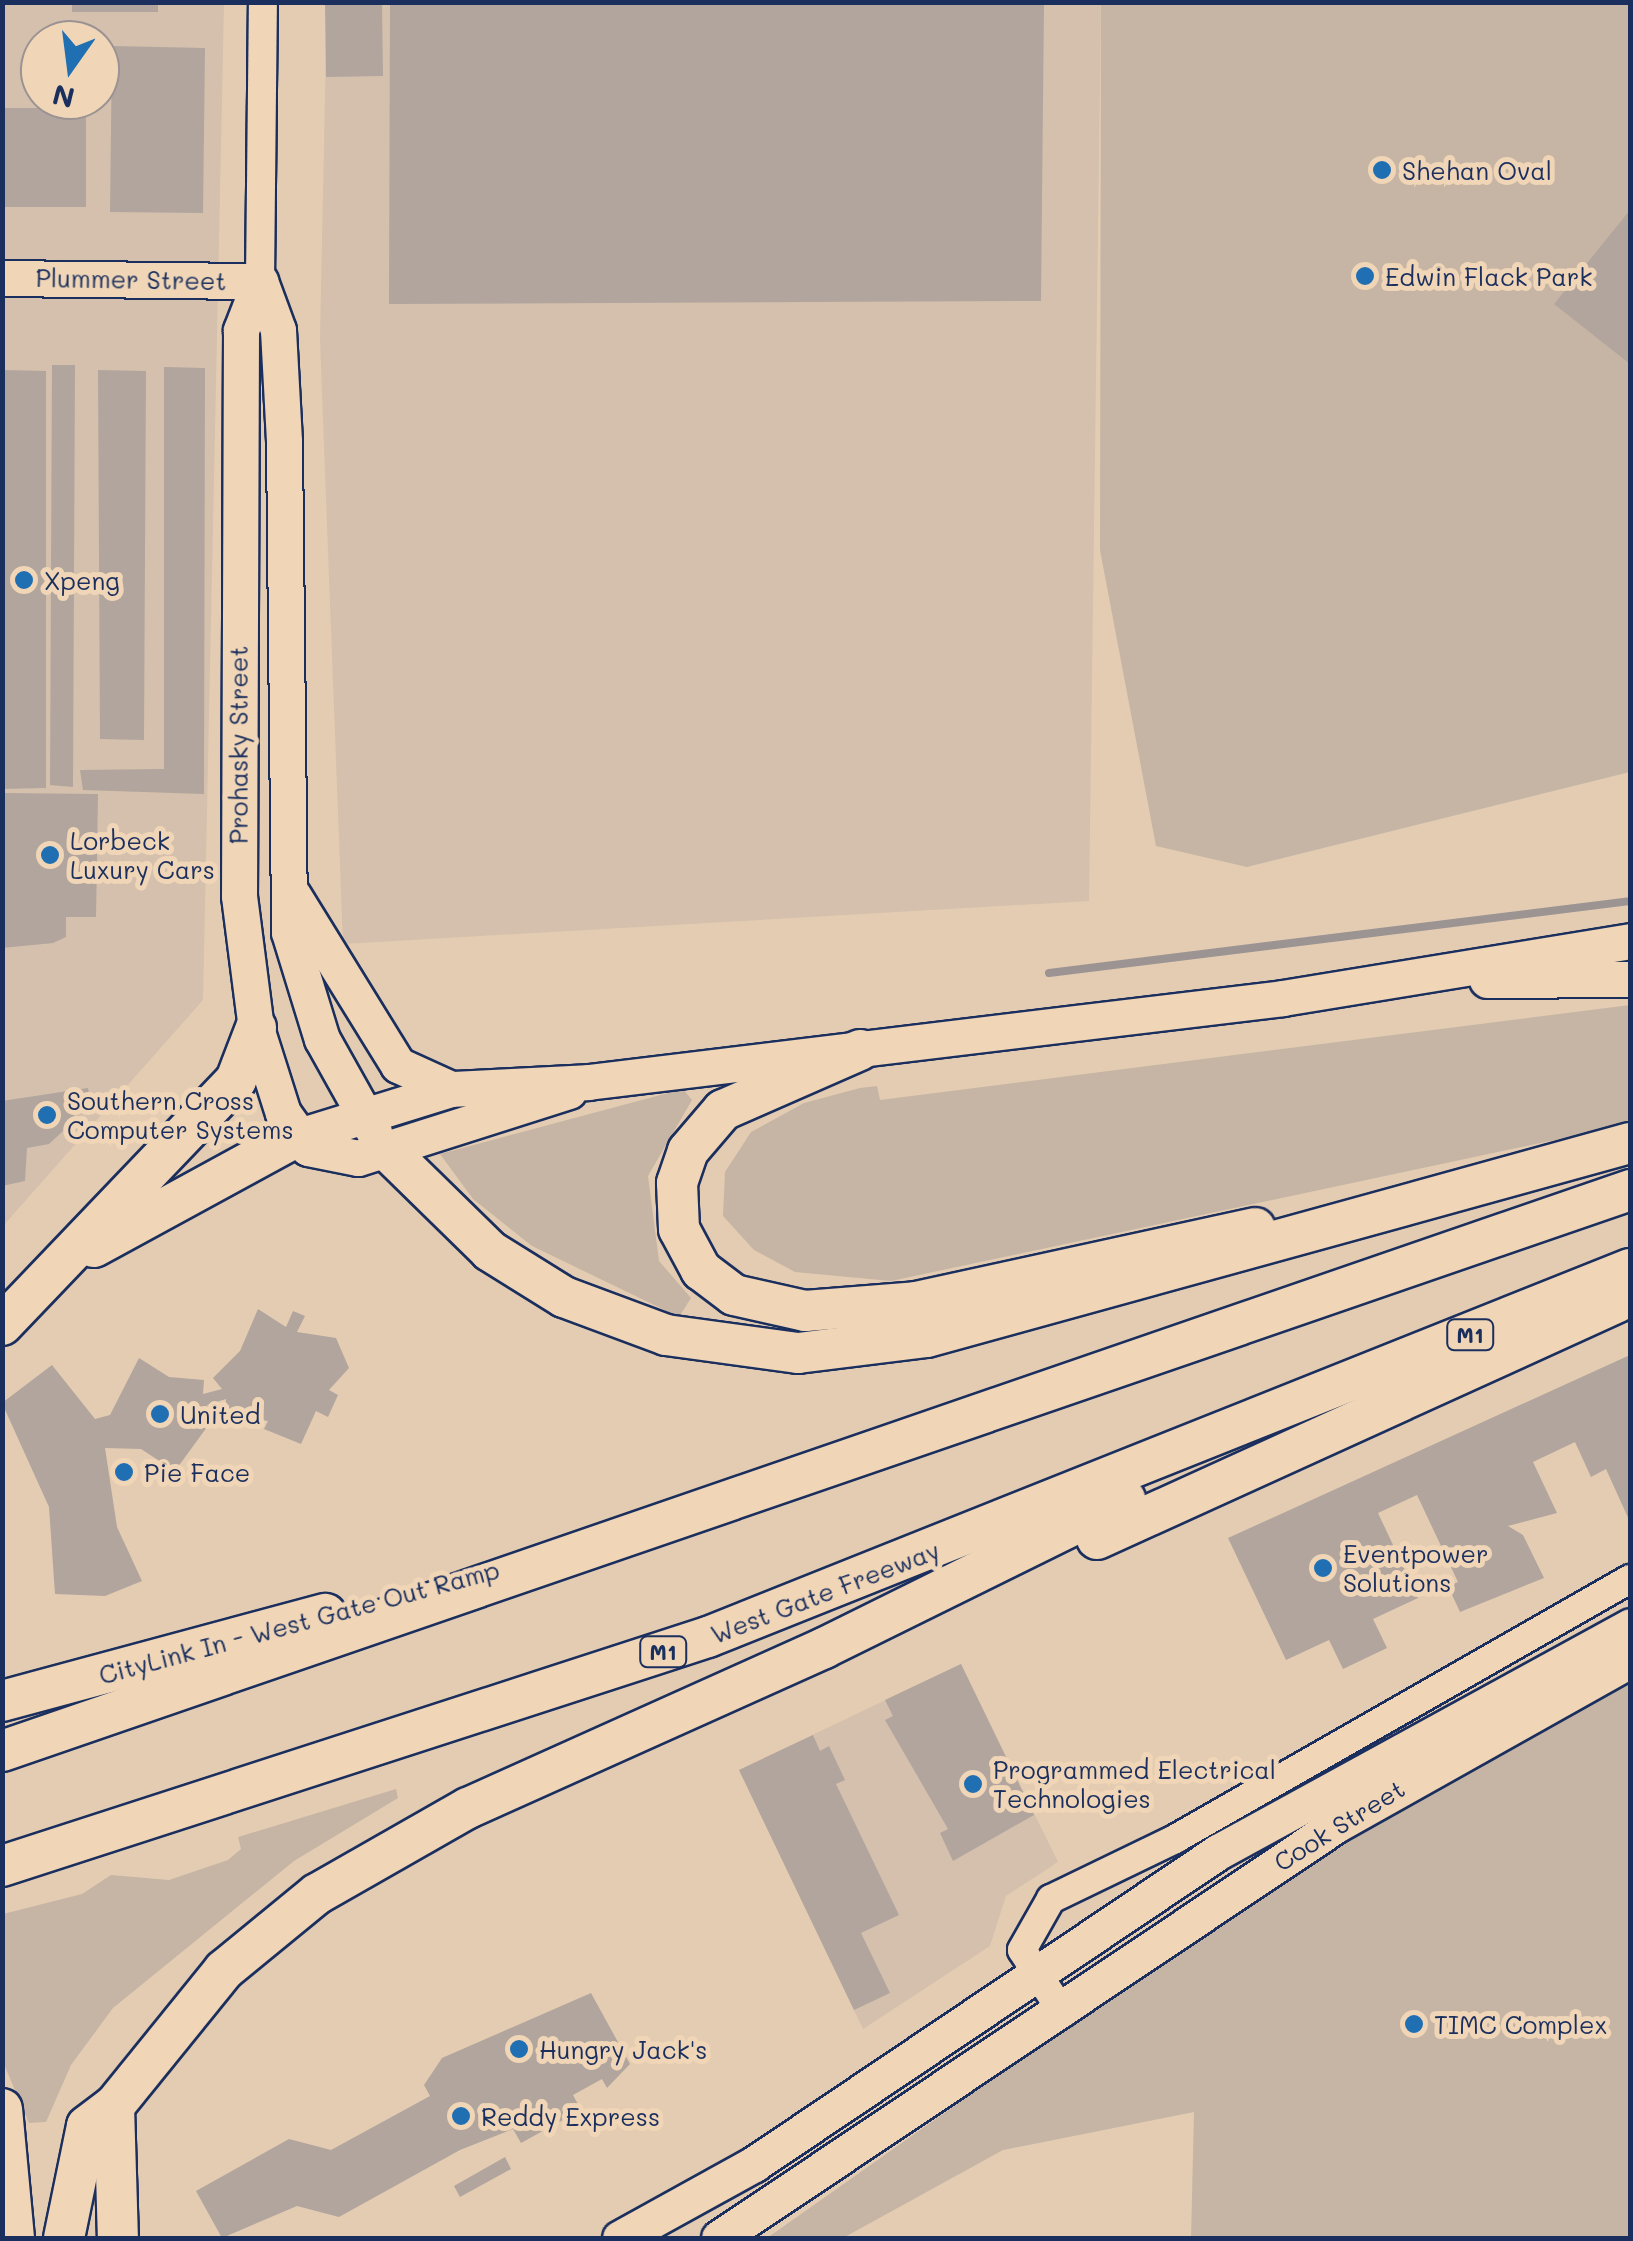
<!DOCTYPE html>
<style>
body{margin:0}
#map{position:relative;width:1633px;height:2241px;overflow:hidden;background:#e3ccb2;font-family:Mali,sans-serif}
div>[style]{position:absolute}
.built>*{inset:0;background:#d4c0ac}
.green>*{inset:0;background:#c6b5a5}
.stream>*{height:8px;margin:-4px;padding:0 4px;transform-origin:4px;border-radius:4px;background:#9c9493}
.building>*{inset:0;background:#b1a59d}
.roads{filter:drop-shadow(2px 0 #1b2f5e) drop-shadow(-2px 0 #1b2f5e) drop-shadow(0 2px #1b2f5e) drop-shadow(0 -2px #1b2f5e)}
.minor>*{height:28px;margin:-14px;padding:0 14px;transform-origin:14px;border-radius:14px;background:#f0d6b7}
.major>*{height:35px;margin:-17.5px;padding:0 17.5px;transform-origin:17.5px;border-radius:17.5px;background:#f0d6b7}
.highway>*{height:40px;margin:-20px;padding:0 20px;transform-origin:20px;border-radius:20px;background:#f0d6b7}
.dots>*{width:28px;height:28px;translate:-50% -50%;box-sizing:border-box;border:5px solid #f0d6b7;border-radius:50%}
span{translate:-50% -50%;white-space:nowrap;text-align:center;line-height:1.15;-webkit-text-stroke:10px #f0d6b7;paint-order:stroke}
.shield-label span{padding:2px 8px;background:#f0d6b7;border:2px solid;border-radius:8px;-webkit-text-stroke-width:0}
.shield-label{font-size:22px;color:#1b2f5e;font-weight:700}
.poi-label{font-size:25px;color:#1b2f5e}
.left{translate:0 -50%;text-align:left}
.street-label{font-size:25px;color:#1b2f5e}
.frame{position:absolute;inset:0;border:5px solid #1b2f5e;pointer-events:none}
.north{position:absolute;left:20px;top:20px;width:100px;height:100px;box-sizing:border-box;background:#f0d6b7;border:2px solid #9b9393;border-radius:50%;rotate:194deg;font-size:28px;font-weight:700;line-height:40px;text-align:center;color:#1b2f5e}
.north::after{content:'';display:block;margin:auto;width:35px;height:45px;background:#1f6fb2;clip-path:polygon(50% 0,100% 100%,50% 72%,0 100%)}
</style>
<div id="map">
<div class="built">
<div style="clip-path:polygon(evenodd,3px 3px,224px 3px,203px 1000px,3px 1226px,3px 3px,40px 40px,100px 40px,100px 100px,40px 100px,40px 40px)"></div>
<div style="clip-path:polygon(327px 3px,1101px 3px,1089px 901px,343px 944px,320px 339px)"></div>
<div style="clip-path:polygon(961px 1664px,1058px 1862px,1006px 1896px,990px 1946px,863px 2029px,739px 1770px)"></div>
</div>
<div class="green">
<div style="clip-path:polygon(1101px 3px,1630px 3px,1630px 772px,1247px 867px,1156px 846px,1100px 550px)"></div>
<div style="clip-path:polygon(1630px 1005px,1630px 1124px,891px 1281px,795px 1272px,754px 1250px,723px 1216px,725px 1172px,751px 1132px,804px 1103px,860px 1088px,877px 1086px,880px 1100px)"></div>
<div style="clip-path:polygon(683px 1089px,692px 1100px,648px 1176px,659px 1261px,691px 1298px,679px 1317px,532px 1246px,473px 1199px,440px 1154px)"></div>
<div style="clip-path:polygon(1630px 1673px,1630px 2238px,1191px 2238px,1194px 2112px,1003px 2150px,843px 2238px,767px 2238px,1286px 1872px)"></div>
<div style="clip-path:polygon(396px 1789px,398px 1798px,294px 1861px,113px 2008px,71px 2065px,46px 2122px,29px 2123px,3px 2062px,3px 1914px,82px 1894px,111px 1875px,169px 1880px,228px 1860px,241px 1849px,238px 1837px)"></div>
</div>
<div class="stream">
<div style="left:1049px;top:973px;width:585px;rotate:-7.06deg"></div>
</div>
<div class="building">
<div style="clip-path:polygon(72px 2px,158px 2px,158px 12px,72px 12px)"></div>
<div style="clip-path:polygon(325px 2px,382px 2px,383px 76px,326px 77px)"></div>
<div style="clip-path:polygon(390px 2px,1044px 2px,1041px 301px,389px 304px)"></div>
<div style="clip-path:polygon(112px 46px,205px 48px,203px 213px,110px 212px)"></div>
<div style="clip-path:polygon(2px 108px,86px 108px,86px 207px,2px 207px)"></div>
<div style="clip-path:polygon(1630px 210px,1630px 364px,1554px 304px)"></div>
<div style="clip-path:polygon(52px 365px,75px 365px,73px 787px,50px 785px)"></div>
<div style="clip-path:polygon(164px 367px,205px 368px,204px 794px,83px 790px,80px 770px,164px 769px)"></div>
<div style="clip-path:polygon(2px 370px,46px 371px,46px 788px,2px 789px)"></div>
<div style="clip-path:polygon(98px 370px,146px 371px,144px 740px,100px 739px)"></div>
<div style="clip-path:polygon(2px 793px,98px 794px,96px 917px,66px 917px,66px 937px,53px 943px,2px 948px)"></div>
<div style="clip-path:polygon(88px 1088px,92px 1107px,73px 1110px,75px 1120px,49px 1144px,27px 1148px,25px 1181px,2px 1186px,2px 1101px)"></div>
<div style="clip-path:polygon(258px 1309px,286px 1327px,293px 1311px,305px 1316px,297px 1332px,336px 1338px,349px 1368px,329px 1390px,338px 1395px,328px 1417px,316px 1411px,301px 1444px,264px 1429px,268px 1421px,225px 1414px,226px 1399px,207px 1405px,215px 1416px,175px 1471px,141px 1449px,105px 1448px,117px 1527px,142px 1581px,105px 1596px,55px 1594px,49px 1507px,2px 1403px,52px 1365px,95px 1419px,110px 1415px,139px 1358px,169px 1377px,204px 1380px,203px 1394px,222px 1389px,213px 1378px,240px 1351px)"></div>
<div style="clip-path:polygon(1630px 1355px,1630px 1522px,1606px 1469px,1591px 1477px,1575px 1442px,1533px 1462px,1557px 1513px,1508px 1526px,1523px 1535px,1544px 1578px,1460px 1612px,1448px 1586px,1458px 1582px,1417px 1495px,1378px 1513px,1418px 1598px,1373px 1619px,1387px 1648px,1343px 1669px,1329px 1640px,1286px 1660px,1228px 1538px)"></div>
<div style="clip-path:polygon(961px 1664px,1034px 1815px,953px 1861px,940px 1833px,948px 1829px,885px 1720px,893px 1716px,885px 1700px)"></div>
<div style="clip-path:polygon(813px 1735px,820px 1751px,829px 1746px,845px 1780px,836px 1784px,899px 1915px,861px 1933px,890px 1993px,854px 2010px,739px 1770px)"></div>
<div style="clip-path:polygon(591px 1993px,630px 2064px,607px 2088px,602px 2079px,573px 2095px,581px 2110px,521px 2143px,513px 2129px,460px 2150px,339px 2217px,297px 2206px,222px 2238px,196px 2191px,289px 2139px,331px 2150px,430px 2096px,424px 2085px,442px 2058px)"></div>
<div style="clip-path:polygon(505px 2157px,511px 2169px,460px 2197px,454px 2186px)"></div>
</div>
<div class="roads">
<div class="minor">
<div style="left:260px;top:281px;width:279px;rotate:-89.4deg"></div>
<div style="left:1063px;top:2013px;width:75px;rotate:-123.1deg"></div>
<div style="left:1022px;top:1950px;width:59px;rotate:-60.4deg"></div>
<div style="left:1051px;top:1899px;width:138px;rotate:-25.8deg"></div>
<div style="left:1175px;top:1839px;width:524px;rotate:-29.74deg"></div>
</div>
<div class="major">
<div style="left:2px;top:278px;width:258px;rotate:0.7deg"></div>
<div style="left:260px;top:281px;width:53px;rotate:111.2deg"></div>
<div style="left:241px;top:330px;width:566px;rotate:90.2deg"></div>
<div style="left:239px;top:896px;width:133px;rotate:82.7deg"></div>
<div style="left:256px;top:1028px;width:89px;rotate:72.4deg"></div>
<div style="left:283px;top:1113px;width:43px;rotate:54.5deg"></div>
<div style="left:308px;top:1148px;width:51px;rotate:11.3deg"></div>
<div style="left:358px;top:1158px;width:221px;rotate:-17.6deg"></div>
<div style="left:260px;top:281px;width:52px;rotate:69.8deg"></div>
<div style="left:278px;top:330px;width:112px;rotate:86.9deg"></div>
<div style="left:284px;top:442px;width:490px;rotate:89.4deg"></div>
<div style="left:289px;top:932px;width:112px;rotate:72.9deg"></div>
<div style="left:322px;top:1039px;width:107px;rotate:60.8deg"></div>
<div style="left:293px;top:895px;width:200px;rotate:58.3deg"></div>
<div style="left:398px;top:1065px;width:58px;rotate:24.4deg"></div>
<div style="left:1487px;top:980px;width:143px;rotate:-0.4deg"></div>
<div style="left:296px;top:1137px;width:162px;rotate:-17.2deg"></div>
<div style="left:451px;top:1089px;width:137px;rotate:-2.9deg"></div>
<div style="left:588px;top:1082px;width:700px;rotate:-6.89deg"></div>
<div style="left:1283px;top:998px;width:352px;rotate:-9.3deg"></div>
<div style="left:620px;top:2238px;width:153px;rotate:-28.9deg"></div>
<div style="left:754px;top:2164px;width:559px;rotate:-33.92deg"></div>
<div style="left:1218px;top:1852px;width:470px;rotate:-28.7deg"></div>
<div style="left:719px;top:2238px;width:742px;rotate:-33.8deg"></div>
<div style="left:1336px;top:1825px;width:337px;rotate:-29.3deg"></div>
</div>
<div class="highway">
<div style="left:860px;top:1050px;width:150px;rotate:156.3deg"></div>
<div style="left:723px;top:1110px;width:54px;rotate:130.5deg"></div>
<div style="left:688px;top:1151px;width:34px;rotate:109deg"></div>
<div style="left:677px;top:1183px;width:46px;rotate:87.5deg"></div>
<div style="left:679px;top:1229px;width:47px;rotate:61.8deg"></div>
<div style="left:701px;top:1270px;width:41px;rotate:37.1deg"></div>
<div style="left:734px;top:1295px;width:73px;rotate:12.7deg"></div>
<div style="left:805px;top:1311px;width:111px;rotate:-4.6deg"></div>
<div style="left:916px;top:1302px;width:347px;rotate:-12.3deg"></div>
<div style="left:388px;top:1151px;width:143px;rotate:44.4deg"></div>
<div style="left:490px;top:1251px;width:87px;rotate:31.9deg"></div>
<div style="left:564px;top:1297px;width:109px;rotate:20.4deg"></div>
<div style="left:666px;top:1335px;width:133px;rotate:7.8deg"></div>
<div style="left:798px;top:1353px;width:130px;rotate:-7.1deg"></div>
<div style="left:927px;top:1337px;width:729px;rotate:-15.43deg"></div>
<div style="left:94px;top:1247px;width:230px;rotate:-28.6deg"></div>
<div style="left:2px;top:1325px;width:339px;rotate:-46.3deg"></div>
<div style="left:236px;top:1080px;width:56px;rotate:-69deg"></div>
<div style="left:1097px;top:1539px;width:572px;rotate:-24.46deg"></div>
<div style="left:2px;top:1701px;width:335px;rotate:-15.1deg"></div>
<div style="left:2px;top:1751px;width:1722px;rotate:-19.01deg"></div>
<div style="left:2px;top:1866px;width:742px;rotate:-17.97deg"></div>
<div style="left:708px;top:1637px;width:993px;rotate:-21.76deg"></div>
<div style="left:114px;top:2106px;width:132px;rotate:88.3deg"></div>
<div style="left:2px;top:2109px;width:130px;rotate:84.7deg"></div>
<div style="left:64px;top:2238px;width:114px;rotate:-78.4deg"></div>
<div style="left:87px;top:2126px;width:34px;rotate:-37deg"></div>
<div style="left:114px;top:2106px;width:175px;rotate:-51deg"></div>
<div style="left:224px;top:1970px;width:120px;rotate:-39.3deg"></div>
<div style="left:317px;top:1894px;width:174px;rotate:-29.7deg"></div>
<div style="left:468px;top:1808px;width:390px;rotate:-24.2deg"></div>
<div style="left:824px;top:1648px;width:336px;rotate:-26.3deg"></div>
</div>
</div>
<div class="dots">
<div style="left:1382px;top:170px;background:#1f6fb2"></div>
<div style="left:1365px;top:276px;background:#1f6fb2"></div>
<div style="left:24px;top:580px;background:#1f6fb2"></div>
<div style="left:50px;top:855px;background:#1f6fb2"></div>
<div style="left:47px;top:1115px;background:#1f6fb2"></div>
<div style="left:160px;top:1414px;background:#1f6fb2"></div>
<div style="left:124px;top:1472px;background:#1f6fb2"></div>
<div style="left:1323px;top:1568px;background:#1f6fb2"></div>
<div style="left:973px;top:1784px;background:#1f6fb2"></div>
<div style="left:1414px;top:2024px;background:#1f6fb2"></div>
<div style="left:519px;top:2049px;background:#1f6fb2"></div>
<div style="left:461px;top:2116px;background:#1f6fb2"></div>
</div>
<div class="shield-label">
<span style="left:1470px;top:1335px">M1</span>
<span style="left:663px;top:1652px">M1</span>
</div>
<div class="poi-label">
<span class="left" style="left:1402px;top:170px">Shehan Oval</span>
<span class="left" style="left:1385px;top:276px">Edwin Flack Park</span>
<span class="left" style="left:44px;top:580px">Xpeng</span>
<span class="left" style="left:70px;top:855px">Lorbeck<br>Luxury Cars</span>
<span class="left" style="left:67px;top:1115px">Southern Cross<br>Computer Systems</span>
<span class="left" style="left:180px;top:1414px">United</span>
<span class="left" style="left:144px;top:1472px">Pie Face</span>
<span class="left" style="left:1343px;top:1568px">Eventpower<br>Solutions</span>
<span class="left" style="left:993px;top:1784px">Programmed Electrical<br>Technologies</span>
<span class="left" style="left:1434px;top:2024px">TIMC Complex</span>
<span class="left" style="left:539px;top:2049px">Hungry Jack's</span>
<span class="left" style="left:481px;top:2116px">Reddy Express</span>
</div>
<div class="street-label">
<span style="left:131px;top:279px;rotate:1deg">Plummer Street</span>
<span style="left:238px;top:745px;rotate:-90deg">Prohasky Street</span>
<span style="left:825px;top:1592px;rotate:-21deg">West Gate Freeway</span>
<span style="left:299px;top:1622px;rotate:-15deg">CityLink In - West Gate Out Ramp</span>
<span style="left:1339px;top:1825px;rotate:-32deg">Cook Street</span>
</div>
<div class="frame"></div>
<div class="north">N</div>
</div>
